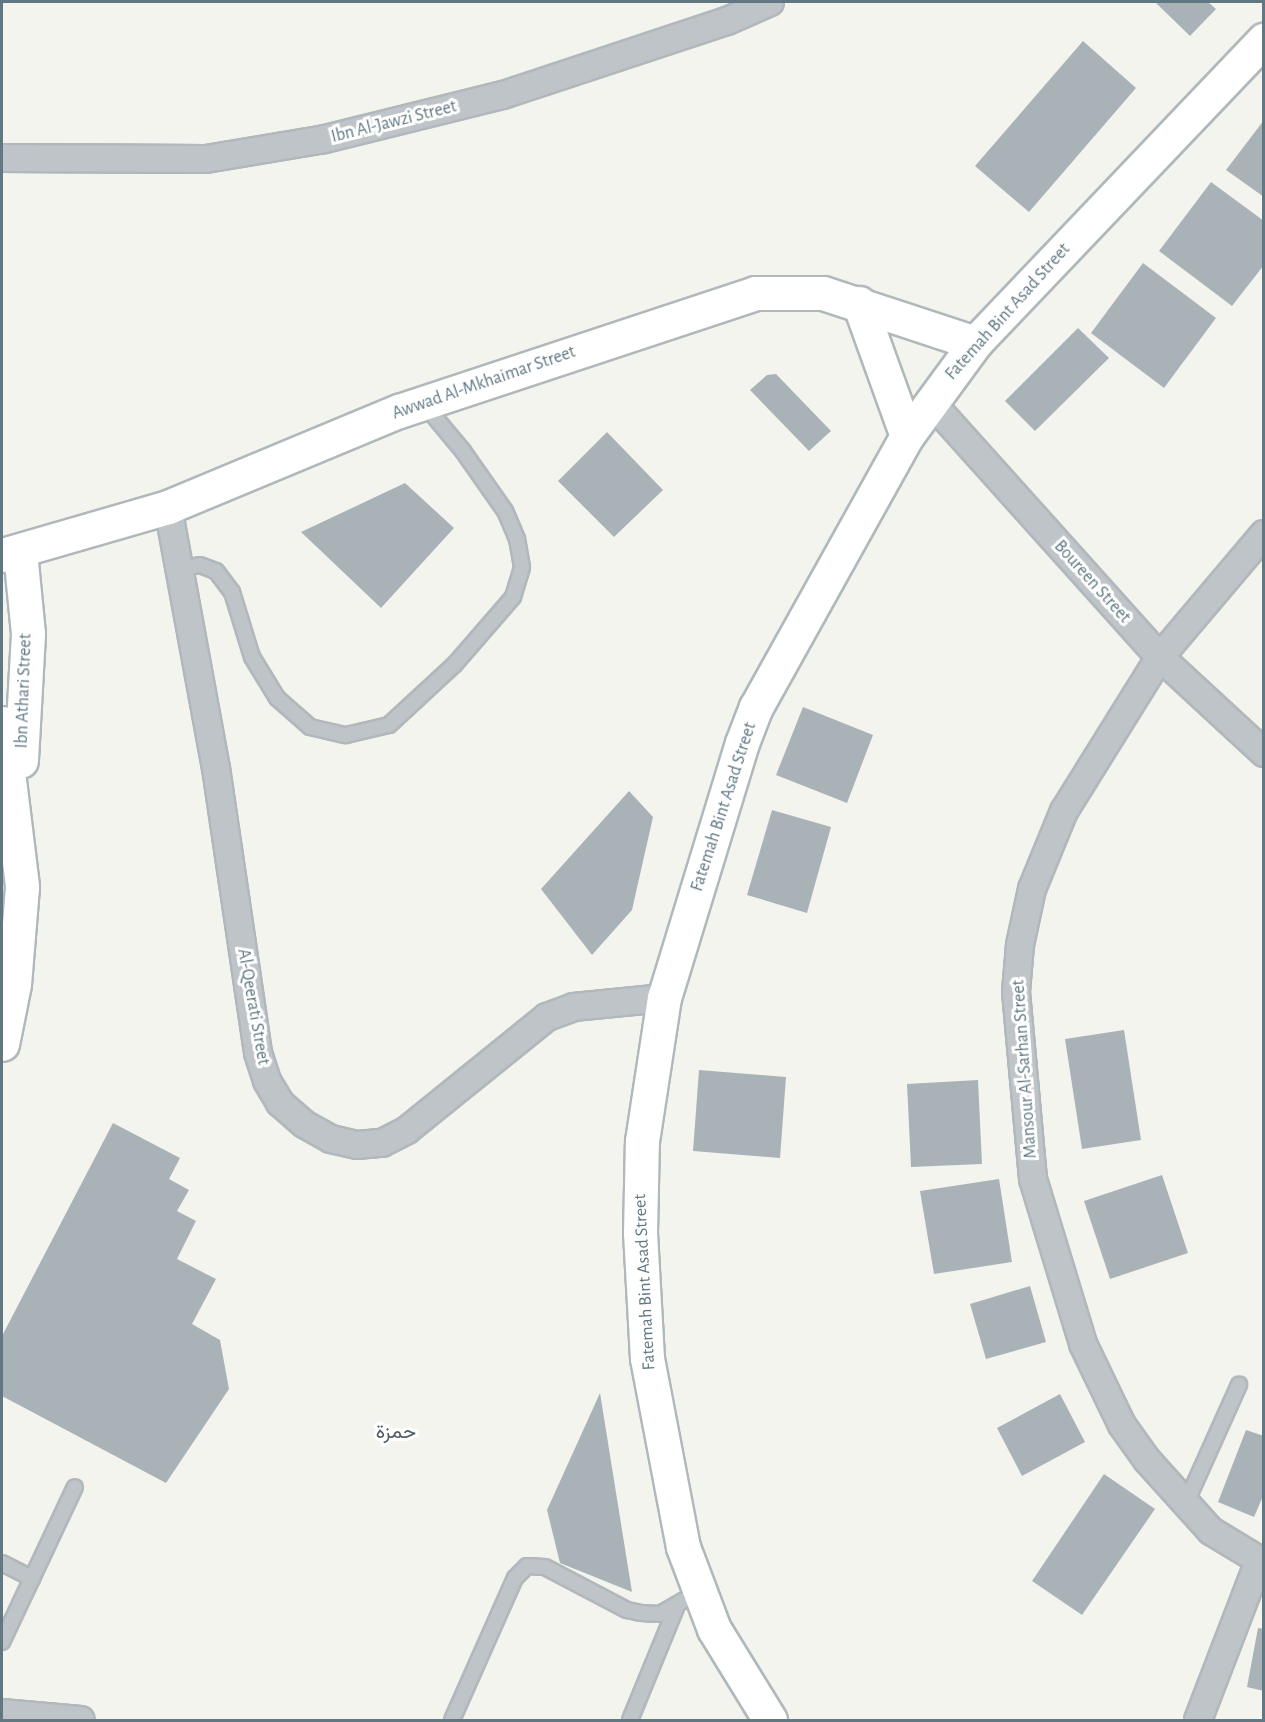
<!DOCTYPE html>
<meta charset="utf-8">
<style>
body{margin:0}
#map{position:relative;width:1265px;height:1722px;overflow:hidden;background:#f4f4ef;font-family:"Alegreya Sans",Vazirmatn,sans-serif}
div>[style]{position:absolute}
.building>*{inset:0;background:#a9b3b7}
.roads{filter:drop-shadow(2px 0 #b1b8bb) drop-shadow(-2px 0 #b1b8bb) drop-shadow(0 2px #b1b8bb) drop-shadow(0 -2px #b1b8bb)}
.lane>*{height:14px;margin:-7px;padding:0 7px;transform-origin:7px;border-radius:7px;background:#bec4c7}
.street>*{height:26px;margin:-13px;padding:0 13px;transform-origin:13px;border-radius:13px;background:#bec4c7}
.secondary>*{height:33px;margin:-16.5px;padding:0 16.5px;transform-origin:16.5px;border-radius:16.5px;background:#fff}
span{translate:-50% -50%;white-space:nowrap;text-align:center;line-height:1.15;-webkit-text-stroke:6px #fff;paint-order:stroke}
.street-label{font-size:18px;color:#617883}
.neighbourhood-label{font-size:20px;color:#505f67}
.frame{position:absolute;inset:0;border:3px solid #617883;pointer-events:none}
</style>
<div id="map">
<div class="building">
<div style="clip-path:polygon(1155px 2px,1208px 2px,1216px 9px,1190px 36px)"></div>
<div style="clip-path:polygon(1083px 41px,1136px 88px,1029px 212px,975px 166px)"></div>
<div style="clip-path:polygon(1264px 120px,1264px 197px,1226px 170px)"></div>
<div style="clip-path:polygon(1211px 182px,1264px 221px,1264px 265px,1232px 306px,1159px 251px)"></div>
<div style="clip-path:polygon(1143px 263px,1216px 318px,1164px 388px,1091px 333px)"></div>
<div style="clip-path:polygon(1078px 328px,1109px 358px,1035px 431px,1005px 401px)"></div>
<div style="clip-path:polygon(776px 374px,831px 431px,809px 451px,750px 390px,767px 375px)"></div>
<div style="clip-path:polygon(607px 432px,663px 490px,614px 537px,558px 481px)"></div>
<div style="clip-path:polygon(405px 483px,454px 528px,381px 608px,301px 532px)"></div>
<div style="clip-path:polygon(803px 707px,873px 735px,847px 803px,776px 775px)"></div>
<div style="clip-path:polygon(629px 791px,653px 817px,632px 910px,592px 955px,541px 889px)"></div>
<div style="clip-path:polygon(772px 810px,831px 827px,807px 913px,747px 895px)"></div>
<div style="clip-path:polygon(1124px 1030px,1141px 1140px,1082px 1149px,1065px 1039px)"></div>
<div style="clip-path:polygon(699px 1070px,786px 1077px,780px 1158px,693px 1151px)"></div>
<div style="clip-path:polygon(978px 1080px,982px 1164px,911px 1167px,907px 1084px)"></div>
<div style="clip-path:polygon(113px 1123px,180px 1158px,169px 1179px,189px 1190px,177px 1211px,196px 1221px,177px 1259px,216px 1279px,192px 1324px,220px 1340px,229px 1389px,166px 1483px,2px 1396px,2px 1336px)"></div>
<div style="clip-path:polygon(1162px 1175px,1188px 1253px,1110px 1279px,1084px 1201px)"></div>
<div style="clip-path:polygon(999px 1179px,1012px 1262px,934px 1274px,920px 1191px)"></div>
<div style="clip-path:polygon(1030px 1286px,1046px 1342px,986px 1359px,970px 1304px)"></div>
<div style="clip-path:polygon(600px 1393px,632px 1592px,560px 1563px,547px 1510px)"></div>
<div style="clip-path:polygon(1060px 1394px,1085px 1442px,1022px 1476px,997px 1428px)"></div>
<div style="clip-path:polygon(1246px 1430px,1264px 1436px,1264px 1494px,1254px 1517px,1218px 1502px)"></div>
<div style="clip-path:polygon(1104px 1474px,1155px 1509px,1082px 1615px,1032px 1581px)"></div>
<div style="clip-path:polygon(1258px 1628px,1264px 1629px,1264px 1691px,1247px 1687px)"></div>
</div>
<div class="roads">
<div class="lane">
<div style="left:180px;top:569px;width:20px;rotate:-11deg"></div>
<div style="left:200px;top:565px;width:17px;rotate:21deg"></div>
<div style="left:216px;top:571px;width:26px;rotate:53deg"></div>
<div style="left:232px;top:592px;width:68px;rotate:72.9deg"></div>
<div style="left:252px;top:657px;width:48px;rotate:58.6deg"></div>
<div style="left:277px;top:698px;width:44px;rotate:41.3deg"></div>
<div style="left:310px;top:727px;width:37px;rotate:13deg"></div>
<div style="left:346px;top:735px;width:44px;rotate:-13.1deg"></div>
<div style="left:389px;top:725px;width:90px;rotate:-42.7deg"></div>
<div style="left:455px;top:664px;width:89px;rotate:-49.1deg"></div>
<div style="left:513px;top:597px;width:31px;rotate:-73deg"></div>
<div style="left:522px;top:567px;width:28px;rotate:-100deg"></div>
<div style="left:517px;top:539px;width:30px;rotate:-113deg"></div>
<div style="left:505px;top:511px;width:73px;rotate:-125deg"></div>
<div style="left:463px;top:451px;width:62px;rotate:-129.8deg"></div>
<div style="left:1185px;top:1505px;width:132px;rotate:-65.8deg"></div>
<div style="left:2px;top:1563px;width:34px;rotate:27deg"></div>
<div style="left:2px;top:1642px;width:171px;rotate:-64.8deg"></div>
<div style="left:452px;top:1720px;width:155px;rotate:-66.1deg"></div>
<div style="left:515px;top:1578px;width:17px;rotate:-45deg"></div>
<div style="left:527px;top:1566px;width:18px;rotate:3deg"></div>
<div style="left:545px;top:1567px;width:93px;rotate:27.7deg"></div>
<div style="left:627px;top:1610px;width:14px;rotate:12deg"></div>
<div style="left:641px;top:1613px;width:19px;rotate:3deg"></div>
<div style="left:660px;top:1614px;width:44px;rotate:-30.1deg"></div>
<div style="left:630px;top:1720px;width:121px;rotate:-67.7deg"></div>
</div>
<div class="street">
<div style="left:2px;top:158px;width:204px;rotate:0.3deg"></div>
<div style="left:206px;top:159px;width:121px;rotate:-9.5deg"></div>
<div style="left:325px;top:139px;width:183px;rotate:-13.9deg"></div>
<div style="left:503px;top:95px;width:236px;rotate:-18.3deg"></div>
<div style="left:727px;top:21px;width:47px;rotate:-23.8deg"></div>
<div style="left:930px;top:401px;width:344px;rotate:48.1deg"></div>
<div style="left:1160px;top:657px;width:142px;rotate:42.7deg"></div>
<div style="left:168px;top:507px;width:265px;rotate:79.6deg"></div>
<div style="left:216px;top:768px;width:288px;rotate:81.6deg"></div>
<div style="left:258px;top:1053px;width:29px;rotate:72deg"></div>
<div style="left:267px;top:1081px;width:26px;rotate:59deg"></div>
<div style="left:280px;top:1103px;width:32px;rotate:41deg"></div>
<div style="left:304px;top:1124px;width:31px;rotate:29deg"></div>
<div style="left:331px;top:1139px;width:27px;rotate:13deg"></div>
<div style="left:357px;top:1145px;width:25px;rotate:-5deg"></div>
<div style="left:382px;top:1143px;width:28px;rotate:-27deg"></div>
<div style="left:407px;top:1130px;width:180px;rotate:-38.9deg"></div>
<div style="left:547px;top:1017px;width:29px;rotate:-20deg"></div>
<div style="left:574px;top:1007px;width:90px;rotate:-5.7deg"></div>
<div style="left:1264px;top:534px;width:161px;rotate:130.2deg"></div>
<div style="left:1160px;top:657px;width:181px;rotate:121.9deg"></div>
<div style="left:1064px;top:811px;width:84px;rotate:112.3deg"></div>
<div style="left:1032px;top:889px;width:57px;rotate:102.1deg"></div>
<div style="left:1020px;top:945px;width:47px;rotate:94.9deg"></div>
<div style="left:1016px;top:992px;width:188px;rotate:84.8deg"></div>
<div style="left:1033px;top:1179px;width:172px;rotate:73.1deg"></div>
<div style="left:1083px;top:1344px;width:90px;rotate:64.3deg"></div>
<div style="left:1122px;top:1425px;width:43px;rotate:54.5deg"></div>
<div style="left:1147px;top:1460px;width:96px;rotate:48deg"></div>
<div style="left:1211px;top:1531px;width:62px;rotate:31.1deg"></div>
<div style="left:2px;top:1713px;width:79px;rotate:5.1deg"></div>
<div style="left:1198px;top:1720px;width:170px;rotate:-69deg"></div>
</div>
<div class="secondary">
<div style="left:859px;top:303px;width:141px;rotate:70.2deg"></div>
<div style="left:20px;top:552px;width:82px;rotate:84.4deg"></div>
<div style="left:28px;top:634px;width:127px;rotate:93.2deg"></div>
<div style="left:2px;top:555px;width:173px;rotate:-16.1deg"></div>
<div style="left:168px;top:507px;width:250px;rotate:-22.6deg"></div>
<div style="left:399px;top:411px;width:375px;rotate:-18.3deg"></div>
<div style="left:755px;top:293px;width:68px"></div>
<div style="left:823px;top:293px;width:160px;rotate:18.2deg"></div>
<div style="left:2px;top:723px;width:165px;rotate:83deg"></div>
<div style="left:22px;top:887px;width:97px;rotate:94.7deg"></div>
<div style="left:14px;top:984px;width:61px;rotate:101.3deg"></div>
<div style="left:770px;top:1720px;width:107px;rotate:-121.6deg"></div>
<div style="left:714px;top:1629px;width:88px;rotate:-110.7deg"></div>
<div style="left:683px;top:1547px;width:192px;rotate:-100.8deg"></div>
<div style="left:647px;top:1358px;width:125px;rotate:-93.2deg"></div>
<div style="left:640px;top:1233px;width:92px;rotate:-88.8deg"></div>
<div style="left:642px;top:1141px;width:145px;rotate:-81.3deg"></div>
<div style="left:664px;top:998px;width:267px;rotate:-73deg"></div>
<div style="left:742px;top:743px;width:39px;rotate:-69deg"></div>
<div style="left:756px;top:707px;width:310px;rotate:-60.9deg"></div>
<div style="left:907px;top:436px;width:115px;rotate:-53.8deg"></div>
<div style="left:975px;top:343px;width:419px;rotate:-46.4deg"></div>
</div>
</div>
<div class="street-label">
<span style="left:394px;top:122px;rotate:-14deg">Ibn Al-Jawzi Street</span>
<span style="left:1008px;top:312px;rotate:-48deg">Fatemah Bint Asad Street</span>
<span style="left:484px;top:383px;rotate:-19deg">Awwad Al-Mkhaimar Street</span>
<span style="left:1092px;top:582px;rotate:48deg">Boureen Street</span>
<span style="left:24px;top:691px;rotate:-88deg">Ibn Athari Street</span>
<span style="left:724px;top:807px;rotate:-72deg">Fatemah Bint Asad Street</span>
<span style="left:253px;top:1007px;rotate:80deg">Al-Qeerati Street</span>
<span style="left:1025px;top:1069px;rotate:-94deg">Mansour Al-Sarhan Street</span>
<span style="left:645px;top:1282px;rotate:-93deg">Fatemah Bint Asad Street</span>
</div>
<div class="neighbourhood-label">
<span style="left:396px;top:1432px">حمزة</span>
</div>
<div class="frame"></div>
</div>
